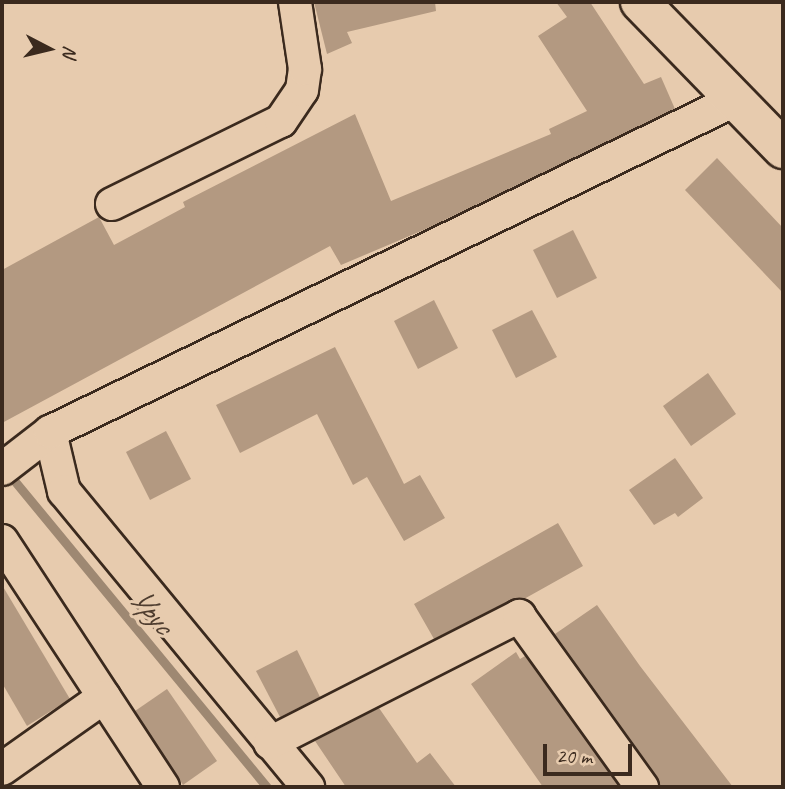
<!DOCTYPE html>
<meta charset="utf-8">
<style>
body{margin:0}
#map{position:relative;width:785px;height:789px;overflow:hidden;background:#e7cbae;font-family:Caveat,sans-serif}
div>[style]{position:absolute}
.stream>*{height:9px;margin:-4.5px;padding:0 4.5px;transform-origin:4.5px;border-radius:4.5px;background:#9e8872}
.building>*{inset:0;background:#b39981}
.roads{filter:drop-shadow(2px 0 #3b2a1e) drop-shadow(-2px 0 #3b2a1e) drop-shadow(0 2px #3b2a1e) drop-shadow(0 -2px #3b2a1e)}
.street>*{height:32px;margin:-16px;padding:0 16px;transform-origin:16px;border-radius:16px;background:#e7cbae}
.secondary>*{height:38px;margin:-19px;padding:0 19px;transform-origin:19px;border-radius:19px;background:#e7cbae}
span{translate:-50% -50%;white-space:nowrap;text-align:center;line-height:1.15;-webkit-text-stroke:6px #e7cbae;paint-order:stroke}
.water-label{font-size:32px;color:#4f3d2f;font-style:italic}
.frame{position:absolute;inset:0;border:4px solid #3b2a1e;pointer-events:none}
.north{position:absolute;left:14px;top:14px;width:70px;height:70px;-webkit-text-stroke:5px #e7cbae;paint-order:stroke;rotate:97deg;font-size:19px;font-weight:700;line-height:28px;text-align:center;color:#3b2a1e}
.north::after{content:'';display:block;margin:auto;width:24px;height:32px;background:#3b2a1e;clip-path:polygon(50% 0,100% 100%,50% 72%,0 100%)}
.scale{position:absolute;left:543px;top:744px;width:89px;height:32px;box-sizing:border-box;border:4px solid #3b2a1e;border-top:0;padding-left:9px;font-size:21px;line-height:24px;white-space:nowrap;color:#3b2a1e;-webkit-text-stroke:5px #e7cbae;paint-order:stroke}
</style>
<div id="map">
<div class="stream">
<div style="left:8px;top:473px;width:407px;rotate:50.5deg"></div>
</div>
<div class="building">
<div style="clip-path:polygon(314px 2px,435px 2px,436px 11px,347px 32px,352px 43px,327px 54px)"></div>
<div style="clip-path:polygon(556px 2px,590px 2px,644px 84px,661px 77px,675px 109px,426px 229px,341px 265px,330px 246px,2px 423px,2px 270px,99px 217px,114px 245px,185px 207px,183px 202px,355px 114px,391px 201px,551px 134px,549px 129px,587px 111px,538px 36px,567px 17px)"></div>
<div style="clip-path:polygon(717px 158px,783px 228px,783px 293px,685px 190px)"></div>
<div style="clip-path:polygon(573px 230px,597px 278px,557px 298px,533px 250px)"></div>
<div style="clip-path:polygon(434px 300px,458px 348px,418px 369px,394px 321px)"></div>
<div style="clip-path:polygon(532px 310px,557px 357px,516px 378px,492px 330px)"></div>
<div style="clip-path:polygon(335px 347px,404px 484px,420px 475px,445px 518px,404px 541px,367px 477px,353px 485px,317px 414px,240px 453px,216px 405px)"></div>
<div style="clip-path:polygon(708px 373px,736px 414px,691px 446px,663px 406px)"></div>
<div style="clip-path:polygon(166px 431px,191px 479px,150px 500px,126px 452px)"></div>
<div style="clip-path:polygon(675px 458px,703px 498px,678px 517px,675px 513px,654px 525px,629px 490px)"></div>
<div style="clip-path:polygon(558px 523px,583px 566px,524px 599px,511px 600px,434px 639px,414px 604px)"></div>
<div style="clip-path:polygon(2px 585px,70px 699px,27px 726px,2px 683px)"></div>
<div style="clip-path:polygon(597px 605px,640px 666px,733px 787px,660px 787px,657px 776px,555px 634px)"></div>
<div style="clip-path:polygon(297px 650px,320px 697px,280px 717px,256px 671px)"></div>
<div style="clip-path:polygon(516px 652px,520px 659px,525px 656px,620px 787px,543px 787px,471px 684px)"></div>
<div style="clip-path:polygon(167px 689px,217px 761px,183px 785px,135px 711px)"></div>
<div style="clip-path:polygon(379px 708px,417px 763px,430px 753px,456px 787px,346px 787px,315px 741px)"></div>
</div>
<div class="roads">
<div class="street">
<div style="left:112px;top:204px;width:188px;rotate:-26.2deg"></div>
<div style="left:281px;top:121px;width:37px;rotate:-56deg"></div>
<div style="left:302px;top:90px;width:21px;rotate:-82deg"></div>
<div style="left:305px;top:69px;width:68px;rotate:-98.5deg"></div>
<div style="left:50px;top:432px;width:61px;rotate:76.7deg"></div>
<div style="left:64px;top:491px;width:384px;rotate:50.5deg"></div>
<div style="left:2px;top:469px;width:61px;rotate:-37.6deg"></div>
<div style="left:50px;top:432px;width:759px;rotate:-25.86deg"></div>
<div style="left:2px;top:541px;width:294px;rotate:56.8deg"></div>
<div style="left:270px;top:743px;width:280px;rotate:-27deg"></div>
<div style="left:519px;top:616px;width:211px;rotate:54.3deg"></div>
<div style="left:2px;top:769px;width:125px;rotate:-35.2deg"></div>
</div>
<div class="secondary">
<div style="left:640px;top:2px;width:205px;rotate:45.8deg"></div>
</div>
</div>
<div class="water-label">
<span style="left:151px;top:611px;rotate:50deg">Урус</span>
</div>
<div class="frame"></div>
<div class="north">N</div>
<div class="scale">20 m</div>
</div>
